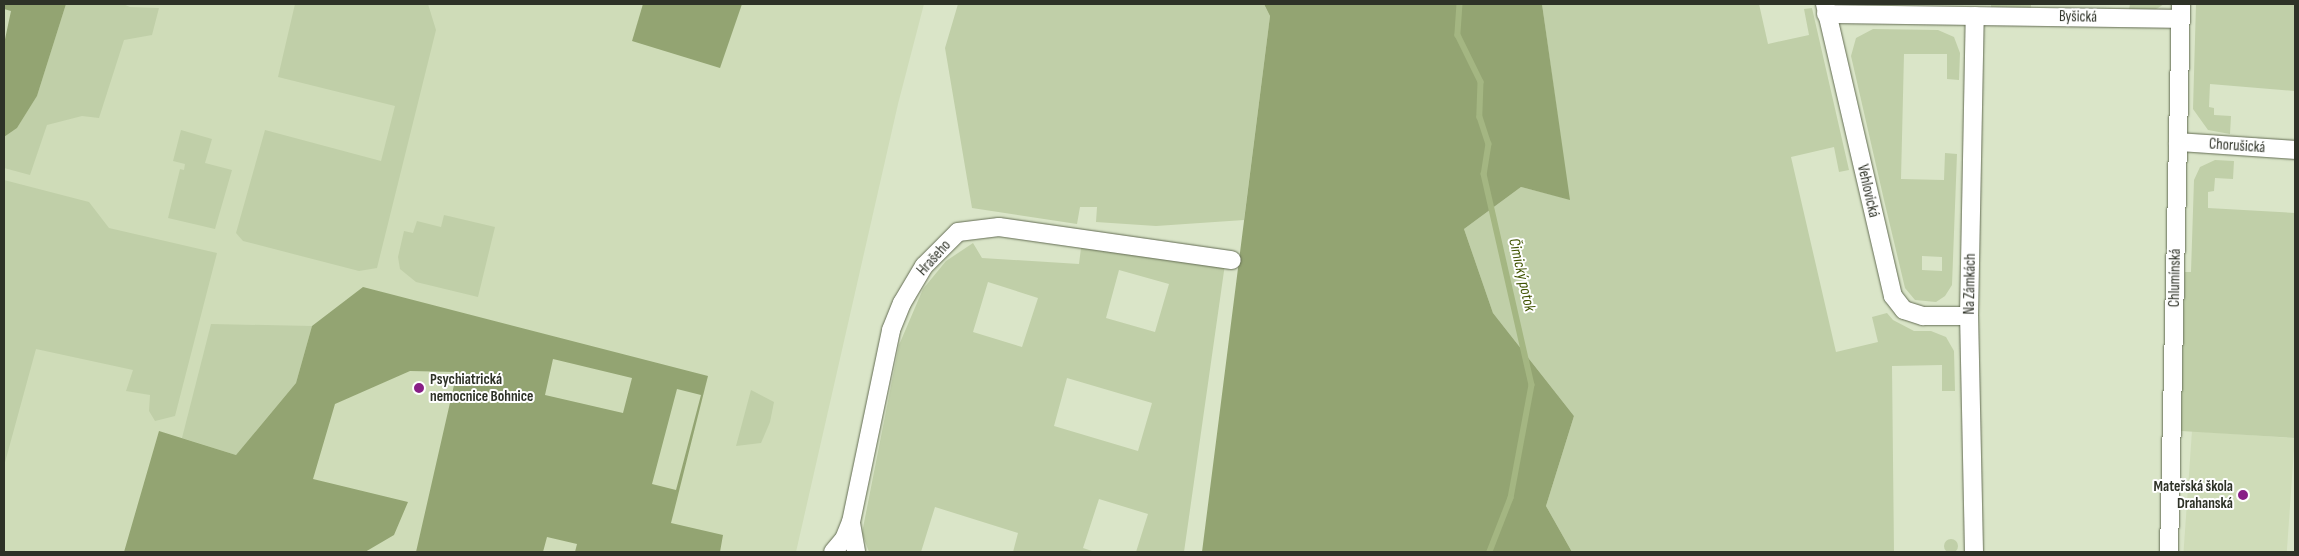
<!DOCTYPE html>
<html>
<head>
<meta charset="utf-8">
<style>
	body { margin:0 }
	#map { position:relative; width:2299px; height:556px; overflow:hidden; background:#dae5c8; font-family:"Sofia Sans Condensed",sans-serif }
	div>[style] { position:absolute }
	.built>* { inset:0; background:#cfdcb8; transform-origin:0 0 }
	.green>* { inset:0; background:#c0cfa8; transform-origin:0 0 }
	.round { border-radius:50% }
	.forest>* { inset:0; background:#93a472 }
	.stream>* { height:5.5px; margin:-2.75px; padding:0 2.75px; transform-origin:2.75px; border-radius:2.75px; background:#a4b682 }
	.roads { filter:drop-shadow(0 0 1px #636c53) drop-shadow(0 0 1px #636c53) }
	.street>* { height:18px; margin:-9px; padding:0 9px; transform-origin:9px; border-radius:9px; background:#fff }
	.dots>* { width:14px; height:14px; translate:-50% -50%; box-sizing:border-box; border:2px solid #fff; border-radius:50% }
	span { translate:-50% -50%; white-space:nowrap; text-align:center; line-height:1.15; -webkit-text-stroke:4px #fff; paint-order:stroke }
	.street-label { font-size:15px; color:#2e3227 }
	.poi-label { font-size:15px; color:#2e3227; font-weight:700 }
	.left { translate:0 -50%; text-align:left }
	.right { translate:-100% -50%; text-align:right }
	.water-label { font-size:16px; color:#3f5300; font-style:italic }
	.frame { position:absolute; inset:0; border:5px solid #2e3227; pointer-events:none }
</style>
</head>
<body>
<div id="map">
	<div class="built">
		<i style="clip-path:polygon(4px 4px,924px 4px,898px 104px,796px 552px,4px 552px)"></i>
		<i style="left:2192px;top:431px;width:103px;height:121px;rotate:4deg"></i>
	</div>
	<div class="green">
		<i style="clip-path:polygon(66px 4px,123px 4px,130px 7px,159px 8px,152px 35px,124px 40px,99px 118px,82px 116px,47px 125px,30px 175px,4px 168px,4px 137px,17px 128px,37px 96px)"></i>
		<i style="clip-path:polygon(295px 4px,428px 4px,436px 30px,377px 268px,359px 271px,243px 241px,236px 233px,265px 130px,381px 161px,395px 106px,278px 77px)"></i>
		<i style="clip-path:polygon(958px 4px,1264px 4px,1270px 16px,1244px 220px,1156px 226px,1096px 222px,1097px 207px,1080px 207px,1077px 224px,972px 208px,945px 48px)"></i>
		<i style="clip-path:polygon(1542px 4px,1759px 4px,1768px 44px,1809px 35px,1804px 9px,1812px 8px,1849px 170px,1839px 172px,1834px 147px,1791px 157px,1836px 352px,1878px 342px,1872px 317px,1887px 313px,1893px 320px,1914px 331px,1931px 331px,1946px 337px,1954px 351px,1955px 391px,1942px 391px,1942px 365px,1892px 366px,1894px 552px,1572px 552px,1546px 506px,1574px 416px,1493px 313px,1464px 229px,1521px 187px,1569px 199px)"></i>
		<i style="left:1991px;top:4px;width:40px;height:4px"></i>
		<i style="clip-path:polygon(2130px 4px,2164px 4px,2155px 10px,2129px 10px)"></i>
		<i style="clip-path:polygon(2196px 4px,2295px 4px,2295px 91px,2210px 84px,2209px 107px,2214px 108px,2214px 115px,2231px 116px,2230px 134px,2208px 130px,2193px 109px)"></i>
		<i style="clip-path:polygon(evenodd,1873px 29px,1938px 30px,1954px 37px,1960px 53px,1959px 80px,1947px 79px,1947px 54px,1904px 54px,1901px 179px,1944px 180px,1945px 153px,1957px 154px,1952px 285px,1945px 296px,1936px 302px,1915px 300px,1905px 288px,1884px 200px,1851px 56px,1856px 38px,1873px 29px,1922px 256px,1942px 257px,1942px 271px,1922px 270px,1922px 256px)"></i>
		<i style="clip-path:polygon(181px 130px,212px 139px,205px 163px,232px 170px,215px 229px,168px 218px,180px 169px,184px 170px,185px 164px,173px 161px)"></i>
		<i style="clip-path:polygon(2215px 160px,2234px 161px,2233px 179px,2215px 178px,2214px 191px,2208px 192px,2208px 208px,2295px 213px,2295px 438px,2181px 431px,2185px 272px,2191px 272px,2194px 180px,2200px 167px)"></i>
		<i style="clip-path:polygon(4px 180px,89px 202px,109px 228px,217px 253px,175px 416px,155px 421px,149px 411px,150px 395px,126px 391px,133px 370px,36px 349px,4px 466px)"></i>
		<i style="clip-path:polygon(444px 215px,495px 227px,478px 297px,416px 282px,400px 269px,398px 257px,404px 231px,413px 233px,417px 221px,441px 227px)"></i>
		<i style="clip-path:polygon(evenodd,1082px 240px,1225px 264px,1184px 552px,1136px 552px,1148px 514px,1099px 499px,1083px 548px,1095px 552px,1013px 552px,1018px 533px,935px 507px,921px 552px,869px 552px,862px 533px,899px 345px,923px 289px,946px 261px,973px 243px,982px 258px,1079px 264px,1082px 240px,1119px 270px,1169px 284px,1155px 332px,1106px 318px,1119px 270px,1082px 240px,988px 282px,1038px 298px,1022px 347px,973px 332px,988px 282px,1082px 240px,1067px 378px,1152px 403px,1138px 451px,1054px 426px,1067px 378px)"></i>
		<i style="clip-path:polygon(211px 324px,312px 326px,296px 383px,236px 455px,182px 438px)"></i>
		<i style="clip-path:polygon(751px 390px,774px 402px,770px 422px,761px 443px,736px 446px)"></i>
		<i class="round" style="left:1944px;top:539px;width:14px;height:14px"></i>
	</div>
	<div class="forest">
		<i style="clip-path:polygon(4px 4px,66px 4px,37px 96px,17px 128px,4px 137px,4px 44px,11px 11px,4px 9px)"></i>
		<i style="clip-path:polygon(643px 4px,742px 4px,720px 68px,632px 41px)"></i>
		<i style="clip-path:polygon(1264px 4px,1542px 4px,1570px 200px,1521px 187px,1464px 229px,1493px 313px,1574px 416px,1546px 506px,1572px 552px,1202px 552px,1270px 16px)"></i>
		<i style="clip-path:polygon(evenodd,363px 287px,708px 376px,671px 523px,723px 535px,720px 552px,575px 552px,577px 544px,547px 537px,543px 552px,416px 552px,457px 372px,410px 371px,335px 404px,313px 479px,408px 502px,394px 535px,365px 552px,124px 552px,159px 431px,236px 455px,296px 383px,312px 326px,363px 287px,553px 359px,632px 378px,623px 413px,545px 395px,553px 359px,363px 287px,677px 389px,701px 395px,676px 490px,652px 484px,677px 389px)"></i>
	</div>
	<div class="stream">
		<i style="left:1460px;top:4px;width:31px;rotate:94deg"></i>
		<i style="left:1458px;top:35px;width:52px;rotate:63.9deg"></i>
		<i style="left:1481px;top:82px;width:35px;rotate:92deg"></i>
		<i style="left:1480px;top:117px;width:28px;rotate:72deg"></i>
		<i style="left:1489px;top:144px;width:30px;rotate:99deg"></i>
		<i style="left:1484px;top:174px;width:216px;rotate:77.2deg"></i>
		<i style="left:1532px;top:385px;width:115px;rotate:100.5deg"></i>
		<i style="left:1511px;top:498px;width:58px;rotate:111.3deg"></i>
	</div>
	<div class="roads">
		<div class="street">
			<i style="left:1825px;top:4px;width:300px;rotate:76.9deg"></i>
			<i style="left:1893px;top:296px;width:18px;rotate:52deg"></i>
			<i style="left:1904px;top:310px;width:20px;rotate:18deg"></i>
			<i style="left:1923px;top:316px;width:46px"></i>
			<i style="left:1826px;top:14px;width:354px;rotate:0.8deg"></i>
			<i style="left:2178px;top:142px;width:117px;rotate:3.9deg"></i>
			<i style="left:851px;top:523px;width:29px;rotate:80deg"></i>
			<i style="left:833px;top:552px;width:17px;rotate:-50deg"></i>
			<i style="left:844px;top:539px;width:18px;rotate:-68deg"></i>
			<i style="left:851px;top:522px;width:196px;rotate:-78.2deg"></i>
			<i style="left:891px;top:330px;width:29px;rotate:-68deg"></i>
			<i style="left:902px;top:303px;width:43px;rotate:-59.3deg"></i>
			<i style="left:924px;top:266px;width:48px;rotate:-45deg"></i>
			<i style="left:958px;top:232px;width:41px;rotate:-7deg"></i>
			<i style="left:999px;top:227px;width:235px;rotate:8.1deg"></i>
			<i style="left:1974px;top:552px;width:236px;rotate:-91.2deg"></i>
			<i style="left:1969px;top:316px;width:300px;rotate:-88.9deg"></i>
			<i style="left:2169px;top:552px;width:548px;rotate:-88.75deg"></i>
		</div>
	</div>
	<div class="dots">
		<i style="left:419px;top:388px;background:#881f86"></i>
		<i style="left:2243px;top:495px;background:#881f86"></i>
	</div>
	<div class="street-label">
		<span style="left:2078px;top:17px;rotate:1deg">Byšická</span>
		<span style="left:2237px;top:146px;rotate:4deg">Chorušická</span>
		<span style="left:1868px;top:191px;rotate:77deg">Vehlovická</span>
		<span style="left:934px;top:258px;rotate:-48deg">Hrašeho</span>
		<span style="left:2175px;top:278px;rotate:-89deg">Chlumínská</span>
		<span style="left:1970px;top:284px;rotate:-89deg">Na Zámkách</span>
	</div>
	<div class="poi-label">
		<span class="left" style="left:430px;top:388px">Psychiatrická<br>nemocnice Bohnice</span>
		<span class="right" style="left:2233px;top:495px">Mateřská škola<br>Drahanská</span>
	</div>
	<div class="water-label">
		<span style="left:1521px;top:275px;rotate:77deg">Čimický potok</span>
	</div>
	<div class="frame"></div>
</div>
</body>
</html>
